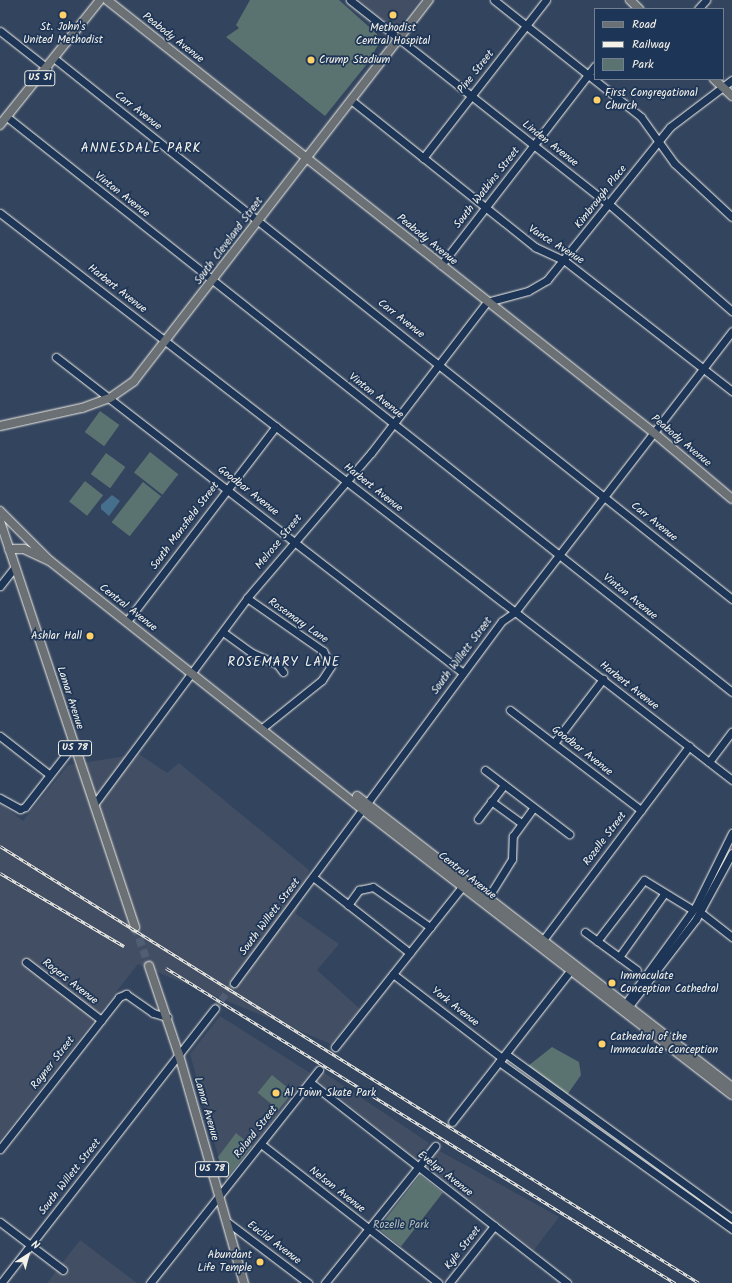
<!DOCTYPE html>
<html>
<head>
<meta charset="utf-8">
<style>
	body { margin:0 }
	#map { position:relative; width:732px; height:1283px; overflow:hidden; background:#33445e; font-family:Kalam,sans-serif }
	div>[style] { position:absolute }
	.built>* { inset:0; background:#424e63 }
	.green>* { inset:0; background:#5b7370; transform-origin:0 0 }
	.water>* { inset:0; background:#466f8e }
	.minor-tunnel>* { height:7px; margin-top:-3.5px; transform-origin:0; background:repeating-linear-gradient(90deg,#505e73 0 7px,transparent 0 10.5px) }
	.major-tunnel>* { height:8px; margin-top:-4px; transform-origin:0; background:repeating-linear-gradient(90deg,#505e73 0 8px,transparent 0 12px) }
	.roads { filter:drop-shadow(0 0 1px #f4f1e8) drop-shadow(0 0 1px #f4f1e8) }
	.minor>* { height:7px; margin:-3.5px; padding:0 3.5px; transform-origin:3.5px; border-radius:3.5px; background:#1d3557 }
	.major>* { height:8px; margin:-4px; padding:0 4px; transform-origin:4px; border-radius:4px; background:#6a7074 }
	.rail>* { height:3px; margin-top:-1.5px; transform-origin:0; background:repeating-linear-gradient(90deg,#1d3557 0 4.5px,#f4f1e8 0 9px); box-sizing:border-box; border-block:1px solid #f4f1e8 }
	.dots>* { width:11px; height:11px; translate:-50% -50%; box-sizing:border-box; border:2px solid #1d3557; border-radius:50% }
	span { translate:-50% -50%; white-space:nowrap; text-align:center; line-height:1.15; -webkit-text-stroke:3.5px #1d3557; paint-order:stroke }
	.shield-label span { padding:1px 3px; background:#1d3557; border:1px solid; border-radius:3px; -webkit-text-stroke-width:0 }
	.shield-label { font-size:10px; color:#f4f1e8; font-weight:700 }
	.poi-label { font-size:11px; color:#f4f1e8 }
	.left { translate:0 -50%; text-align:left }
	.right { translate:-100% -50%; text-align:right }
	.street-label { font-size:11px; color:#f4f1e8 }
	.park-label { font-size:11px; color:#b7bfb8 }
	.quarter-label { font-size:13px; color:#f4f1e8; letter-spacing:1px }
	.legend { position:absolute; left:594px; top:8px; width:130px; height:72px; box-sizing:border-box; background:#1d3557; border:1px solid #738091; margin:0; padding:5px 7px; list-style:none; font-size:12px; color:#f4f1e8 }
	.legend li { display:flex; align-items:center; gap:8px; height:20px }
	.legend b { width:20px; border:1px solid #738091 }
	.north { position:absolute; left:8px; top:1235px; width:40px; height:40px; -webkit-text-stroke:3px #1d3557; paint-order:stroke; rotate:36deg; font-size:11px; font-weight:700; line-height:16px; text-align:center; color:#f4f1e8 }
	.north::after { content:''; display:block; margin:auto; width:14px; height:18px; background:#f4f1e8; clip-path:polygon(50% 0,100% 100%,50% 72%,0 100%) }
</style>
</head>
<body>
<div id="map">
	<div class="built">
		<i style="clip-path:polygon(359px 0,420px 0,396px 30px)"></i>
		<i style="clip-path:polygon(139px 754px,167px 773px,179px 763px,309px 870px,296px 914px,339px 944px,317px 970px,360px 1009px,331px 1044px,138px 964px,0 1140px,0 803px,23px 821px,68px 765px)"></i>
		<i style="clip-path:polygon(220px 1016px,310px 1073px,225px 1181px,190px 1054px)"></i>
		<i style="clip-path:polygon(323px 1072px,429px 1143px,417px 1160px,317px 1080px)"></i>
		<i style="clip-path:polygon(438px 1150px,559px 1217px,534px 1250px,426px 1166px)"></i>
		<i style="clip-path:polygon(80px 1240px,137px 1283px,47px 1283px)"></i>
	</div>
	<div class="green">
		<i style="clip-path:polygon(250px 0,339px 0,377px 34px,378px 45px,367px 64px,325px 116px,226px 37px,239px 28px,236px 25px)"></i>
		<i style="left:100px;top:411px;width:24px;height:26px;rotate:36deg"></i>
		<i style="left:150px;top:452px;width:36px;height:26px;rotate:38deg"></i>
		<i style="left:106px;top:453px;width:24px;height:26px;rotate:36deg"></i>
		<i style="left:85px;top:481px;width:23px;height:26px;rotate:38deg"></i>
		<i style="left:143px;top:482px;width:23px;height:51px;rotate:38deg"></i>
		<i style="clip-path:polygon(552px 1047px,579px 1062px,581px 1075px,567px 1095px,528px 1066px)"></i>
		<i style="left:272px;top:1075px;width:27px;height:23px;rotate:39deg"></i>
		<i style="clip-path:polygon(236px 1133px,252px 1146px,226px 1179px,218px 1157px)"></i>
		<i style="left:420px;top:1175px;width:29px;height:68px;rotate:38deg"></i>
	</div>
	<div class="water">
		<i style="clip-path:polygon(112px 495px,120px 501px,109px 516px,101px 509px,101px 505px)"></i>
	</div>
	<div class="minor-tunnel">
		<i style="left:215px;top:1008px;width:31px;rotate:-53deg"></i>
	</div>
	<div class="major-tunnel">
		<i style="left:135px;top:927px;width:41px;rotate:70.3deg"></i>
	</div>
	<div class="roads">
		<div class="minor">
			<i style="left:350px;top:0;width:331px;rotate:38.3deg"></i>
			<i style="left:610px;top:205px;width:162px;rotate:41deg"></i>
			<i style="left:494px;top:0;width:188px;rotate:38.5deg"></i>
			<i style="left:641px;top:117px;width:57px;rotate:54.3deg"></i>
			<i style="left:674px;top:163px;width:79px;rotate:43deg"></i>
			<i style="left:698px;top:9px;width:12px;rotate:-48deg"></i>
			<i style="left:0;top:31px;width:60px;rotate:38.2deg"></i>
			<i style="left:55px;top:59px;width:866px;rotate:38.58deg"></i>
			<i style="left:351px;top:100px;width:236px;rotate:38.6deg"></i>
			<i style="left:535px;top:247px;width:33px;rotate:25deg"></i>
			<i style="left:565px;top:261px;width:212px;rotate:37.9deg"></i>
			<i style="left:7px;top:117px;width:925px;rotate:38.42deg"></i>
			<i style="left:423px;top:158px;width:200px;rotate:-52.1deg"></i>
			<i style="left:0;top:213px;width:926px;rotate:37.76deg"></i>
			<i style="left:441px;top:265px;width:252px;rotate:-52.3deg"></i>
			<i style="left:56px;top:357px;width:515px;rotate:37.83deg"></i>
			<i style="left:0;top:586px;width:24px;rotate:-52deg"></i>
			<i style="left:247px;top:598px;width:93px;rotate:34.9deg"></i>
			<i style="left:323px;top:651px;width:17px;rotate:62deg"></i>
			<i style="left:331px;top:666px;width:17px;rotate:123deg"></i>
			<i style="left:322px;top:680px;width:77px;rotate:141.3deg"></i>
			<i style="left:127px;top:621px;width:245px;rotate:-52.6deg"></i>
			<i style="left:223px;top:632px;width:36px;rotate:36deg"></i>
			<i style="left:252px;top:653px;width:27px;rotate:24deg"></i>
			<i style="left:277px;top:664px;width:10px;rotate:53deg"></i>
			<i style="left:510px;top:710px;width:165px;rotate:37.4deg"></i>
			<i style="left:0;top:736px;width:63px;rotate:38deg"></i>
			<i style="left:554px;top:743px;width:81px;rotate:-52.6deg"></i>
			<i style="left:709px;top:762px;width:38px;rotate:-53deg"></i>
			<i style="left:485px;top:770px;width:106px;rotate:37.3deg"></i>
			<i style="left:0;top:798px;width:23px;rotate:29deg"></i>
			<i style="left:20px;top:809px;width:5px;rotate:-22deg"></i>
			<i style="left:25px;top:807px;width:80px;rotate:-52.1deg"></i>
			<i style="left:491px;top:801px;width:37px;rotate:36deg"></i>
			<i style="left:95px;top:803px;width:255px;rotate:-53.4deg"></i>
			<i style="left:247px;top:598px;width:191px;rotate:-49.5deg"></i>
			<i style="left:371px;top:453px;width:190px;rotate:-52.5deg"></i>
			<i style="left:487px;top:302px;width:42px;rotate:-15deg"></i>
			<i style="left:528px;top:291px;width:22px;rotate:-30deg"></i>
			<i style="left:547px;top:280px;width:196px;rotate:-51.2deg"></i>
			<i style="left:670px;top:127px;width:78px;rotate:-37.2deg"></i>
			<i style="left:478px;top:819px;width:43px;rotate:-52.6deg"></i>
			<i style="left:732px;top:833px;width:81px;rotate:116.3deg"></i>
			<i style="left:696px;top:906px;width:121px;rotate:125.9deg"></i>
			<i style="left:625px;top:1004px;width:7px;rotate:90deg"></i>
			<i style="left:625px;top:1011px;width:116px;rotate:-52.3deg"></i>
			<i style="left:696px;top:919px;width:75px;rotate:-61.4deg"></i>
			<i style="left:313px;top:877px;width:123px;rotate:38.1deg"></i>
			<i style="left:486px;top:901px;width:49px;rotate:-58.2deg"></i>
			<i style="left:512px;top:859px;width:23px;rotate:-88deg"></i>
			<i style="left:513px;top:836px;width:34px;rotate:-54deg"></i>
			<i style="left:348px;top:905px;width:19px;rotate:-54deg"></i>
			<i style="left:359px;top:890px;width:14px;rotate:-12deg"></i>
			<i style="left:373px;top:887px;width:70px;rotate:35.1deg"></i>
			<i style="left:700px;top:912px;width:41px;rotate:38deg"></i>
			<i style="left:585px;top:932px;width:64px;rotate:36.2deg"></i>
			<i style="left:597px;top:941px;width:77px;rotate:-52.4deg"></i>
			<i style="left:644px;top:880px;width:57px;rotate:31.5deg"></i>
			<i style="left:540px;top:944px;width:248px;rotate:-53deg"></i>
			<i style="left:619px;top:957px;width:77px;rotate:-54.5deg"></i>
			<i style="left:26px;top:962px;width:95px;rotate:37.7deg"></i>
			<i style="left:393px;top:974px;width:138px;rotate:37.6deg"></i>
			<i style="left:234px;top:983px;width:450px;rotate:-53.5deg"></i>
			<i style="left:502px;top:621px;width:16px;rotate:-35deg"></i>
			<i style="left:515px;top:612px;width:355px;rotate:-52.3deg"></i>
			<i style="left:335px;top:1047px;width:209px;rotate:-51.6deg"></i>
			<i style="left:506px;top:1054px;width:279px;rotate:36deg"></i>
			<i style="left:499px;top:1062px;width:287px;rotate:35.6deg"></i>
			<i style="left:310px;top:1082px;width:326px;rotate:38deg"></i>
			<i style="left:452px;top:1122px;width:197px;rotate:-52deg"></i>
			<i style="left:261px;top:1144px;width:225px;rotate:38.1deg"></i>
			<i style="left:0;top:1149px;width:193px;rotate:-51.9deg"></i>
			<i style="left:119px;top:997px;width:8px;rotate:-23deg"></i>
			<i style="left:126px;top:994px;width:33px;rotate:35deg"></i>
			<i style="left:153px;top:1013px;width:15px;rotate:16deg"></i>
			<i style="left:226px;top:1221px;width:103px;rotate:37.1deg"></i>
			<i style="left:0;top:1222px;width:79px;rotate:37.3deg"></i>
			<i style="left:1px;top:1283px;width:348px;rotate:-52.1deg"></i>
			<i style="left:150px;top:1283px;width:272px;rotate:-51.6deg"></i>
			<i style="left:325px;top:1283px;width:176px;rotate:-51.2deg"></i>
			<i style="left:449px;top:1283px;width:73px;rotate:-51.7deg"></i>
		</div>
		<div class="major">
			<i style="left:107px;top:0;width:698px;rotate:38.36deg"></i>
			<i style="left:654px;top:433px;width:102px;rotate:40.2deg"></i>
			<i style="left:630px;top:0;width:13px;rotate:45deg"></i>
			<i style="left:714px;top:79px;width:25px;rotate:43deg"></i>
			<i style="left:0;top:125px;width:160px;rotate:-51.3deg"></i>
			<i style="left:0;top:426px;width:84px;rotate:-12.4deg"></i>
			<i style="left:82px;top:408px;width:30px;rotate:-20deg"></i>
			<i style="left:110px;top:398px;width:29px;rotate:-35deg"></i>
			<i style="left:134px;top:381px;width:482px;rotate:-52.3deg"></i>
			<i style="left:0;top:511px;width:71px;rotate:45deg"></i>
			<i style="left:0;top:521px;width:428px;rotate:71.6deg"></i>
			<i style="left:9px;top:549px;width:15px"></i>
			<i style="left:24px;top:549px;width:29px;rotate:25deg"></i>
			<i style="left:50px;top:561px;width:410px;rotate:38.5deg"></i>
			<i style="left:371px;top:816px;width:456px;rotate:37.7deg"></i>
			<i style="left:357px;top:796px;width:475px;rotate:37.8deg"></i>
			<i style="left:149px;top:966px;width:94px;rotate:71.4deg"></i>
			<i style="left:179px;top:1055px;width:237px;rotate:74.1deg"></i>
		</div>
	</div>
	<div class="rail">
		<i style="left:0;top:846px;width:824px;rotate:32.01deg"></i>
		<i style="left:0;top:873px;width:144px;rotate:30.5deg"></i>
		<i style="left:166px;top:968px;width:599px;rotate:31.75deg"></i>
	</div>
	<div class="dots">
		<i style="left:63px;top:15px;background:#ffd166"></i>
		<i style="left:393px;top:15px;background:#ffd166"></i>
		<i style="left:311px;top:60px;background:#ffd166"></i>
		<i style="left:597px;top:100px;background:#ffd166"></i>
		<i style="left:90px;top:636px;background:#ffd166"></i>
		<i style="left:612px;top:983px;background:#ffd166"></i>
		<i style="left:602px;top:1044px;background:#ffd166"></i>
		<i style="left:276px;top:1093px;background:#ffd166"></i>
		<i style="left:260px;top:1262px;background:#ffd166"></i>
	</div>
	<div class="shield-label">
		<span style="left:40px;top:78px">US 51</span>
		<span style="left:75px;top:748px">US 78</span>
		<span style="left:212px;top:1169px">US 78</span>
	</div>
	<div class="poi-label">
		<span style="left:63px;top:34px">St. John's<br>United Methodist</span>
		<span style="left:393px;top:35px">Methodist<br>Central Hospital</span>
		<span class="left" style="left:319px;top:60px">Crump Stadium</span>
		<span class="left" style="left:605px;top:100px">First Congregational<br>Church</span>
		<span class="right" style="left:82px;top:636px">Ashlar Hall</span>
		<span class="left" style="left:620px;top:983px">Immaculate<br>Conception Cathedral</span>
		<span class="left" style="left:610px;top:1044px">Cathedral of the<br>Immaculate Conception</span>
		<span class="left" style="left:284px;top:1093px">Al Town Skate Park</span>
		<span class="right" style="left:252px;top:1262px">Abundant<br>Life Temple</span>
	</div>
	<div class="street-label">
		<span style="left:173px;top:38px;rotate:38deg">Peabody Avenue</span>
		<span style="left:476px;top:72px;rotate:-52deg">Pine Street</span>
		<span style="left:138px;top:111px;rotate:38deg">Carr Avenue</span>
		<span style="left:550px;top:144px;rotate:38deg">Linden Avenue</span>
		<span style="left:487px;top:188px;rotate:-52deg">South Watkins Street</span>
		<span style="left:122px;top:195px;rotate:38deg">Vinton Avenue</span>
		<span style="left:601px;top:197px;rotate:-52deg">Kimbrough Place</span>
		<span style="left:427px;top:240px;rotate:39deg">Peabody Avenue</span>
		<span style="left:229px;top:241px;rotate:-53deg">South Cleveland Street</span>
		<span style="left:556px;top:245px;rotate:32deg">Vance Avenue</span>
		<span style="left:117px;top:289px;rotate:38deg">Harbert Avenue</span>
		<span style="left:401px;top:319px;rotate:38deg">Carr Avenue</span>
		<span style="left:376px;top:396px;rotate:38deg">Vinton Avenue</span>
		<span style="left:681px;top:441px;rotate:40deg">Peabody Avenue</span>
		<span style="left:373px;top:488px;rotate:38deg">Harbert Avenue</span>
		<span style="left:248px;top:491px;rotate:38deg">Goodbar Avenue</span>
		<span style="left:654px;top:522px;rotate:39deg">Carr Avenue</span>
		<span style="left:185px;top:526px;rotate:-53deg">South Mansfield Street</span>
		<span style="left:279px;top:542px;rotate:-51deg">Melrose Street</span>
		<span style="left:630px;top:597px;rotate:39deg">Vinton Avenue</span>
		<span style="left:128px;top:608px;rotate:38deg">Central Avenue</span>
		<span style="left:298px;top:621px;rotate:35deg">Rosemary Lane</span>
		<span style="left:462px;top:656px;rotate:-53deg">South Willett Street</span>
		<span style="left:629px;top:686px;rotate:38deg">Harbert Avenue</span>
		<span style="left:70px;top:698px;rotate:72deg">Lamar Avenue</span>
		<span style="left:582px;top:751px;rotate:38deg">Goodbar Avenue</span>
		<span style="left:605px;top:839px;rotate:-53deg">Rozelle Street</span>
		<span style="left:467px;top:876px;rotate:38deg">Central Avenue</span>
		<span style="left:270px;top:917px;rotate:-53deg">South Willett Street</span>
		<span style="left:70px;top:982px;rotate:38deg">Rogers Avenue</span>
		<span style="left:455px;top:1007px;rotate:38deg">York Avenue</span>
		<span style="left:53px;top:1063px;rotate:-52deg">Rayner Street</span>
		<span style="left:206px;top:1109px;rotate:74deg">Lamar Avenue</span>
		<span style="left:256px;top:1132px;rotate:-52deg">Roland Street</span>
		<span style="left:445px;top:1174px;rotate:38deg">Evelyn Avenue</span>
		<span style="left:70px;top:1177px;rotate:-52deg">South Willett Street</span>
		<span style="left:337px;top:1190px;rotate:38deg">Nelson Avenue</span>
		<span style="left:274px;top:1243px;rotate:37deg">Euclid Avenue</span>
		<span style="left:463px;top:1248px;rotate:-52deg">Kyle Street</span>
	</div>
	<div class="park-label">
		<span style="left:401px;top:1225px">Rozelle Park</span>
	</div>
	<div class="quarter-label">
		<span style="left:141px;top:149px">ANNESDALE PARK</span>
		<span style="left:284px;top:663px">ROSEMARY LANE</span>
	</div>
	<ul class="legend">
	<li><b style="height:5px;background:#6a7074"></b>Road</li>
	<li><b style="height:5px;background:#f4f1e8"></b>Railway</li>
	<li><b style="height:11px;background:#5b7370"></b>Park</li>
	</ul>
	<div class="north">N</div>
</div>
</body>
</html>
